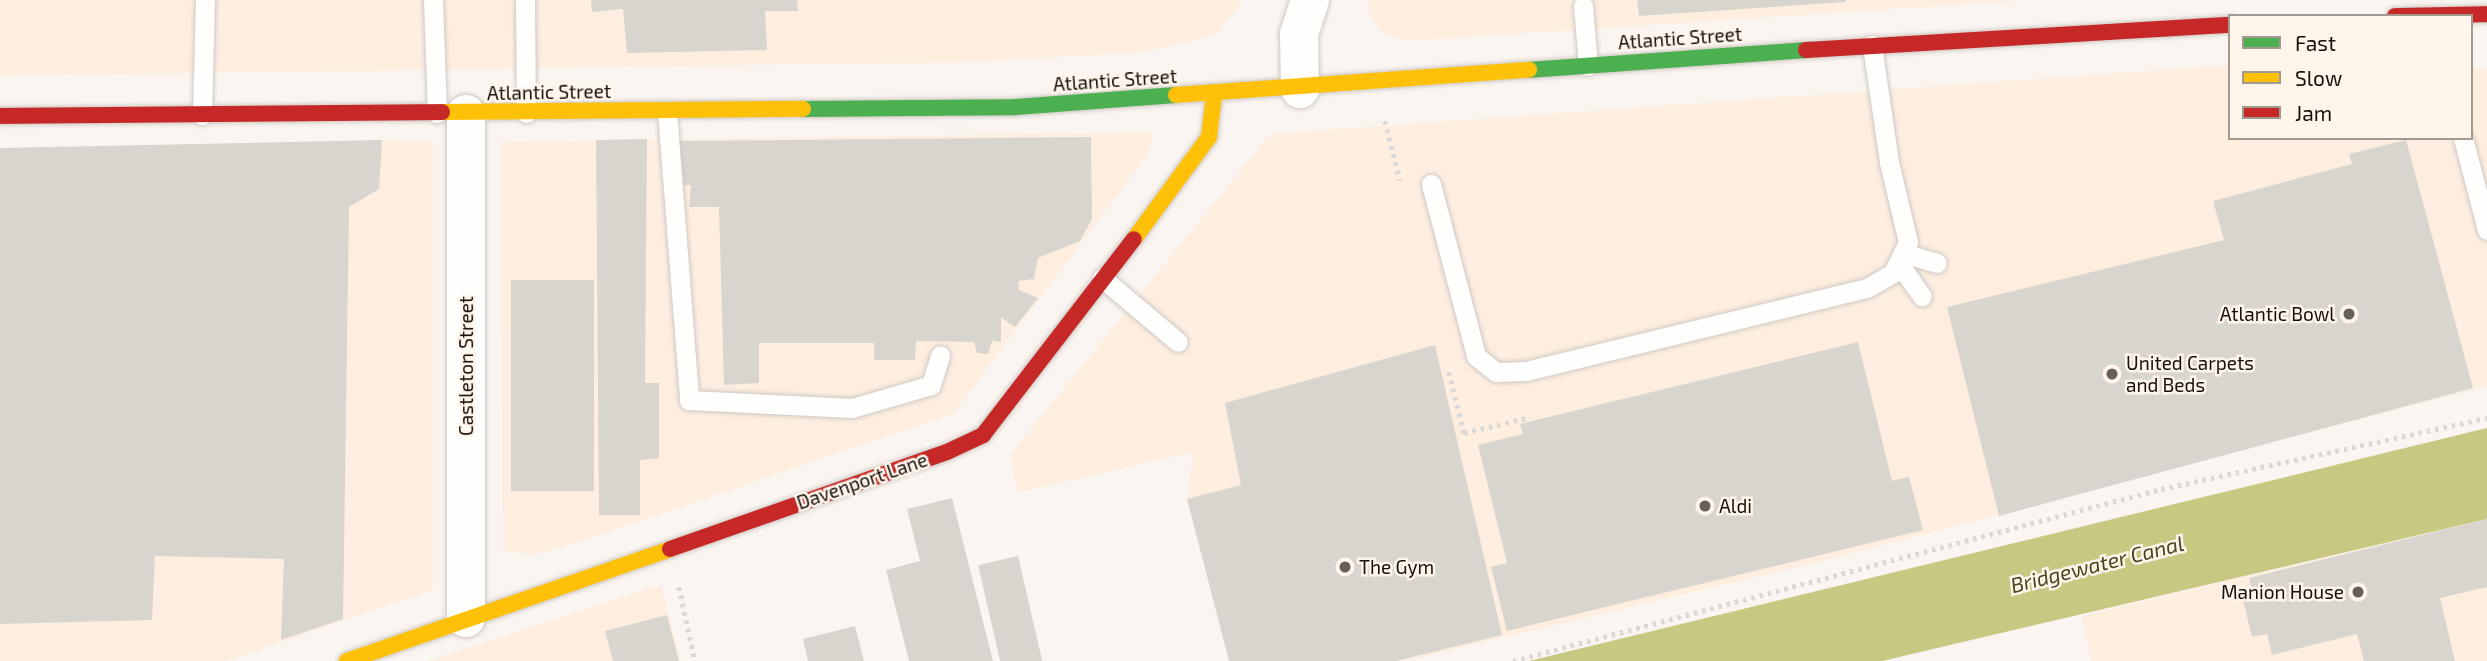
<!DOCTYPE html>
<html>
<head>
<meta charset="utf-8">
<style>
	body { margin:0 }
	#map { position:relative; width:2487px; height:661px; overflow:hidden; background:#faf5f0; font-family:"Exo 2",sans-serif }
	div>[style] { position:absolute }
	.built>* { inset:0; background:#fdeee0 }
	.water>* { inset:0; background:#c8c883 }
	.building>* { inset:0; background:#d8d5cf; transform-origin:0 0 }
	.path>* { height:4.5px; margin-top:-2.25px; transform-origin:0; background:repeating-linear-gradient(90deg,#dad8d6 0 3.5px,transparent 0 8.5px) }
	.roads { filter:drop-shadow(0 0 2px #cfc9c4) drop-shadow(0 0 2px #cfc9c4) }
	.lane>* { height:19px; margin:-9.5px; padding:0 9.5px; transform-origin:9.5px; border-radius:9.5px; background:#fefefd }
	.street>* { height:38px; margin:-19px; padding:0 19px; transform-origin:19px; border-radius:19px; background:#fefefd }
	.fast>* { height:16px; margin:-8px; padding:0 8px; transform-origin:8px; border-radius:8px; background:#4caf50 }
	.slow>* { height:16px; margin:-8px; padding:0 8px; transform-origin:8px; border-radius:8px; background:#ffc107 }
	.jam>* { height:16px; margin:-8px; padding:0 8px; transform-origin:8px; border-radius:8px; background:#c62828 }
	.dots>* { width:19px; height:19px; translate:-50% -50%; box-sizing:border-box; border:4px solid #fff5eb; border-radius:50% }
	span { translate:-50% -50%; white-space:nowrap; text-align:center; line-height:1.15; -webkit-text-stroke:5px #fff5eb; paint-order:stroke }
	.street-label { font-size:19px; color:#16100b }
	.poi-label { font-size:19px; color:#16100b }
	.right { translate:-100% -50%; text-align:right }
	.left { translate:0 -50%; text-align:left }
	.water-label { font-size:21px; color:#44451c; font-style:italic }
	.legend { position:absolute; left:2228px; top:14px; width:245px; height:126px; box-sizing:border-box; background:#fff5eb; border:2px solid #a29991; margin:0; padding:9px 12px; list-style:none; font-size:21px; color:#16100b }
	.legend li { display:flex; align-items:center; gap:14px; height:35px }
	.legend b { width:35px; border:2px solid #a29991 }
</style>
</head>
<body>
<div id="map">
	<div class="built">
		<i style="clip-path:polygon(0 0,1243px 0,1216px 35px,1144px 52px,972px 62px,0 76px)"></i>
		<i style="clip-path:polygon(1367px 0,2030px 0,1407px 41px,1384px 34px,1370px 16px)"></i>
		<i style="clip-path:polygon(2230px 65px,2230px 138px,2471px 138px,2471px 68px,2487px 69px,2487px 386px,1823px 561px,1405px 661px,1238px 661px,1187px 499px,1193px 452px,1017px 493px,1010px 455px,1270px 134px)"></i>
		<i style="clip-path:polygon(1145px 132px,1151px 132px,1152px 143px,1145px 158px,953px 414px,581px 541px,534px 555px,503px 551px,500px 142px)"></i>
		<i style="clip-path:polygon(382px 140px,433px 141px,433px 590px,226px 661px,0 661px,0 151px)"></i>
		<i style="clip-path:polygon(2487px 519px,2487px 661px,2091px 661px,2081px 616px)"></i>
		<i style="clip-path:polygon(661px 585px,681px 661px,426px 661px)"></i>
	</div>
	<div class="water">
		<i style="clip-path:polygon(2487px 428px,2487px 519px,1882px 661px,1529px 661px)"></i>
	</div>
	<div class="building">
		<i style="clip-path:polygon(591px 0,797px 0,798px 11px,765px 11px,767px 50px,627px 53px,623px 9px,592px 12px)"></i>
		<i style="clip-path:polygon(1637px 0,1846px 0,1846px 2px,1639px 16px)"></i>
		<i style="clip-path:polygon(1091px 137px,1092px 219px,1080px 241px,1038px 258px,1034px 279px,1018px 281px,1019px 290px,1038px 298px,1015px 327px,1001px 317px,1001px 342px,992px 341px,988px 354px,977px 353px,974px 342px,916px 341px,915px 360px,874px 360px,874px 343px,759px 343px,759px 383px,724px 385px,719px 207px,689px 207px,691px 185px,681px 185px,679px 141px)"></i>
		<i style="clip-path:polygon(647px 139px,645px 383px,659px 383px,659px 458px,640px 460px,640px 515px,599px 515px,596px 140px)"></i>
		<i style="clip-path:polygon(382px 140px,379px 189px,349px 207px,343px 619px,281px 640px,284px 559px,155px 556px,152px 620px,0 624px,0 148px)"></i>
		<i style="clip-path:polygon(2406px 140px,2473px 388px,1999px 516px,1947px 307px,2224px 240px,2213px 201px,2352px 164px,2349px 154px)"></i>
		<i style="left:594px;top:280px;width:211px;height:83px;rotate:90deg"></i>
		<i style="clip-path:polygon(1858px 342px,1892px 481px,1909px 477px,1923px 530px,1507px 631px,1491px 567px,1507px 563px,1478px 445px,1523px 434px,1520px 424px)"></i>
		<i style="clip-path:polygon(1435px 345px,1502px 635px,1396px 661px,1229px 661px,1187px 499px,1241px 485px,1225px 403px)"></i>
		<i style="clip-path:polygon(952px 498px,993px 661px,909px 661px,886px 570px,920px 561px,907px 509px)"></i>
		<i style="clip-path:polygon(2487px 519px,2487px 587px,2440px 598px,2455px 661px,2364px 661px,2357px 634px,2272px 655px,2267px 634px,2252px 637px,2243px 600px,2254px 598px,2249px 578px)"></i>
		<i style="left:1018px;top:556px;width:108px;height:41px;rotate:77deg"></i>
		<i style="clip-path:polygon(667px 615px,679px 661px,613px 661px,605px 631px)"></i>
		<i style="clip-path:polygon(855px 626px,864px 661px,808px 661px,803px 639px)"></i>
	</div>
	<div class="path">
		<i style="left:1385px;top:121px;width:61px;rotate:75.7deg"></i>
		<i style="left:1449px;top:372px;width:63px;rotate:76.2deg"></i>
		<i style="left:1464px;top:433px;width:68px;rotate:-13.6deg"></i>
		<i style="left:679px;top:587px;width:76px;rotate:77.8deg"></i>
		<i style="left:1513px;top:661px;width:670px;rotate:-14.87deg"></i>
		<i style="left:2161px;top:489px;width:334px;rotate:-12.3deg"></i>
	</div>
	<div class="roads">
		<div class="lane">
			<i style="left:433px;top:0;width:113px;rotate:88deg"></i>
			<i style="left:525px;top:0;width:113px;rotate:89.5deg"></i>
			<i style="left:1583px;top:6px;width:60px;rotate:85.2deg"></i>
			<i style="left:667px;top:111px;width:290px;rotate:85.6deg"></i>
			<i style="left:689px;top:400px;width:163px;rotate:2.8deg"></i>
			<i style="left:852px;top:408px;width:82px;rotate:-16.2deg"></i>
			<i style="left:931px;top:385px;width:31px;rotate:-73deg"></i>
			<i style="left:202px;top:115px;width:115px;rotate:-88.5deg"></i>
			<i style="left:2463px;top:138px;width:95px;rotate:75.4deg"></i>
			<i style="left:1431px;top:184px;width:178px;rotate:75.3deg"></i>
			<i style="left:1476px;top:356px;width:26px;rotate:39deg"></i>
			<i style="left:1496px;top:372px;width:30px;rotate:-2deg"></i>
			<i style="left:1526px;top:371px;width:351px;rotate:-13.7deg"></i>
			<i style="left:1867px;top:288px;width:30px;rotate:-30deg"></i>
			<i style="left:1893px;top:273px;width:34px;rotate:-64deg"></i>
			<i style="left:1908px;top:242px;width:82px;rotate:-103.4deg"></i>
			<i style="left:1889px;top:162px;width:118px;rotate:-98.3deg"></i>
			<i style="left:1906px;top:254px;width:32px;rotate:16deg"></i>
			<i style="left:1900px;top:265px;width:38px;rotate:55deg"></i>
			<i style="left:1102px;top:278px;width:99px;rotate:40.1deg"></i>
		</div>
		<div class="street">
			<i style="left:1300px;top:89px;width:55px;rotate:-91deg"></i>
			<i style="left:1299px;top:34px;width:36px;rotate:-72deg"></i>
			<i style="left:466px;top:618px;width:504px;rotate:-90deg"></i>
		</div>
		<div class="fast">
			<i style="left:1529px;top:70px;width:278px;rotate:-4.1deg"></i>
			<i style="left:803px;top:109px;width:213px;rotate:-0.5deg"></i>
			<i style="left:1016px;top:107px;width:160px;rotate:-4.3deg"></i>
		</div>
		<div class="slow">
			<i style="left:1176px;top:95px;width:354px;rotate:-4.1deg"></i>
			<i style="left:442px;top:112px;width:361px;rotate:-0.5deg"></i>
			<i style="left:1134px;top:239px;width:127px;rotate:-53.7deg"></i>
			<i style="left:1209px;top:137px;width:42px;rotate:-83.2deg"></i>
			<i style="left:347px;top:661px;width:342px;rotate:-19.1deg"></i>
		</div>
		<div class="jam">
			<i style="left:2395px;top:16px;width:92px;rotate:-1.2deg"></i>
			<i style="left:1806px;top:50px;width:425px;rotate:-3.4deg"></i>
			<i style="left:0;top:116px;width:442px;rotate:-0.5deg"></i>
			<i style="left:670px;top:549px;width:293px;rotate:-19.3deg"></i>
			<i style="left:947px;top:452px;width:40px;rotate:-25deg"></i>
			<i style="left:983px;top:435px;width:247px;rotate:-52.4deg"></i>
		</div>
	</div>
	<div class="dots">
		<i style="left:2349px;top:314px;background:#66605b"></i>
		<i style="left:2112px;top:374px;background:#66605b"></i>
		<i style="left:1705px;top:506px;background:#66605b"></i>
		<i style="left:1345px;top:567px;background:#66605b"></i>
		<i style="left:2358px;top:592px;background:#66605b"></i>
	</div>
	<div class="street-label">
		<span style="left:1680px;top:38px;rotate:-4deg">Atlantic Street</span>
		<span style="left:1115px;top:80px;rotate:-4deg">Atlantic Street</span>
		<span style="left:549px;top:92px;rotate:-1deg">Atlantic Street</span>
		<span style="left:466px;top:366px;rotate:-90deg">Castleton Street</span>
		<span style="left:862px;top:481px;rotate:-19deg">Davenport Lane</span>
	</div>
	<div class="poi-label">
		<span class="right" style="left:2335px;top:314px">Atlantic Bowl</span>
		<span class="left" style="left:2126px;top:374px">United Carpets<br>and Beds</span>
		<span class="left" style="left:1719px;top:506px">Aldi</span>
		<span class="left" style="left:1359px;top:567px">The Gym</span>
		<span class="right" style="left:2344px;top:592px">Manion House</span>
	</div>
	<div class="water-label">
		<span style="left:2097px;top:564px;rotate:-14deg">Bridgewater Canal</span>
	</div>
	<ul class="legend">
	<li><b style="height:9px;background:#4caf50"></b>Fast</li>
	<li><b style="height:9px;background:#ffc107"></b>Slow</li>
	<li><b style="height:9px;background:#c62828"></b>Jam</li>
	</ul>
</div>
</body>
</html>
